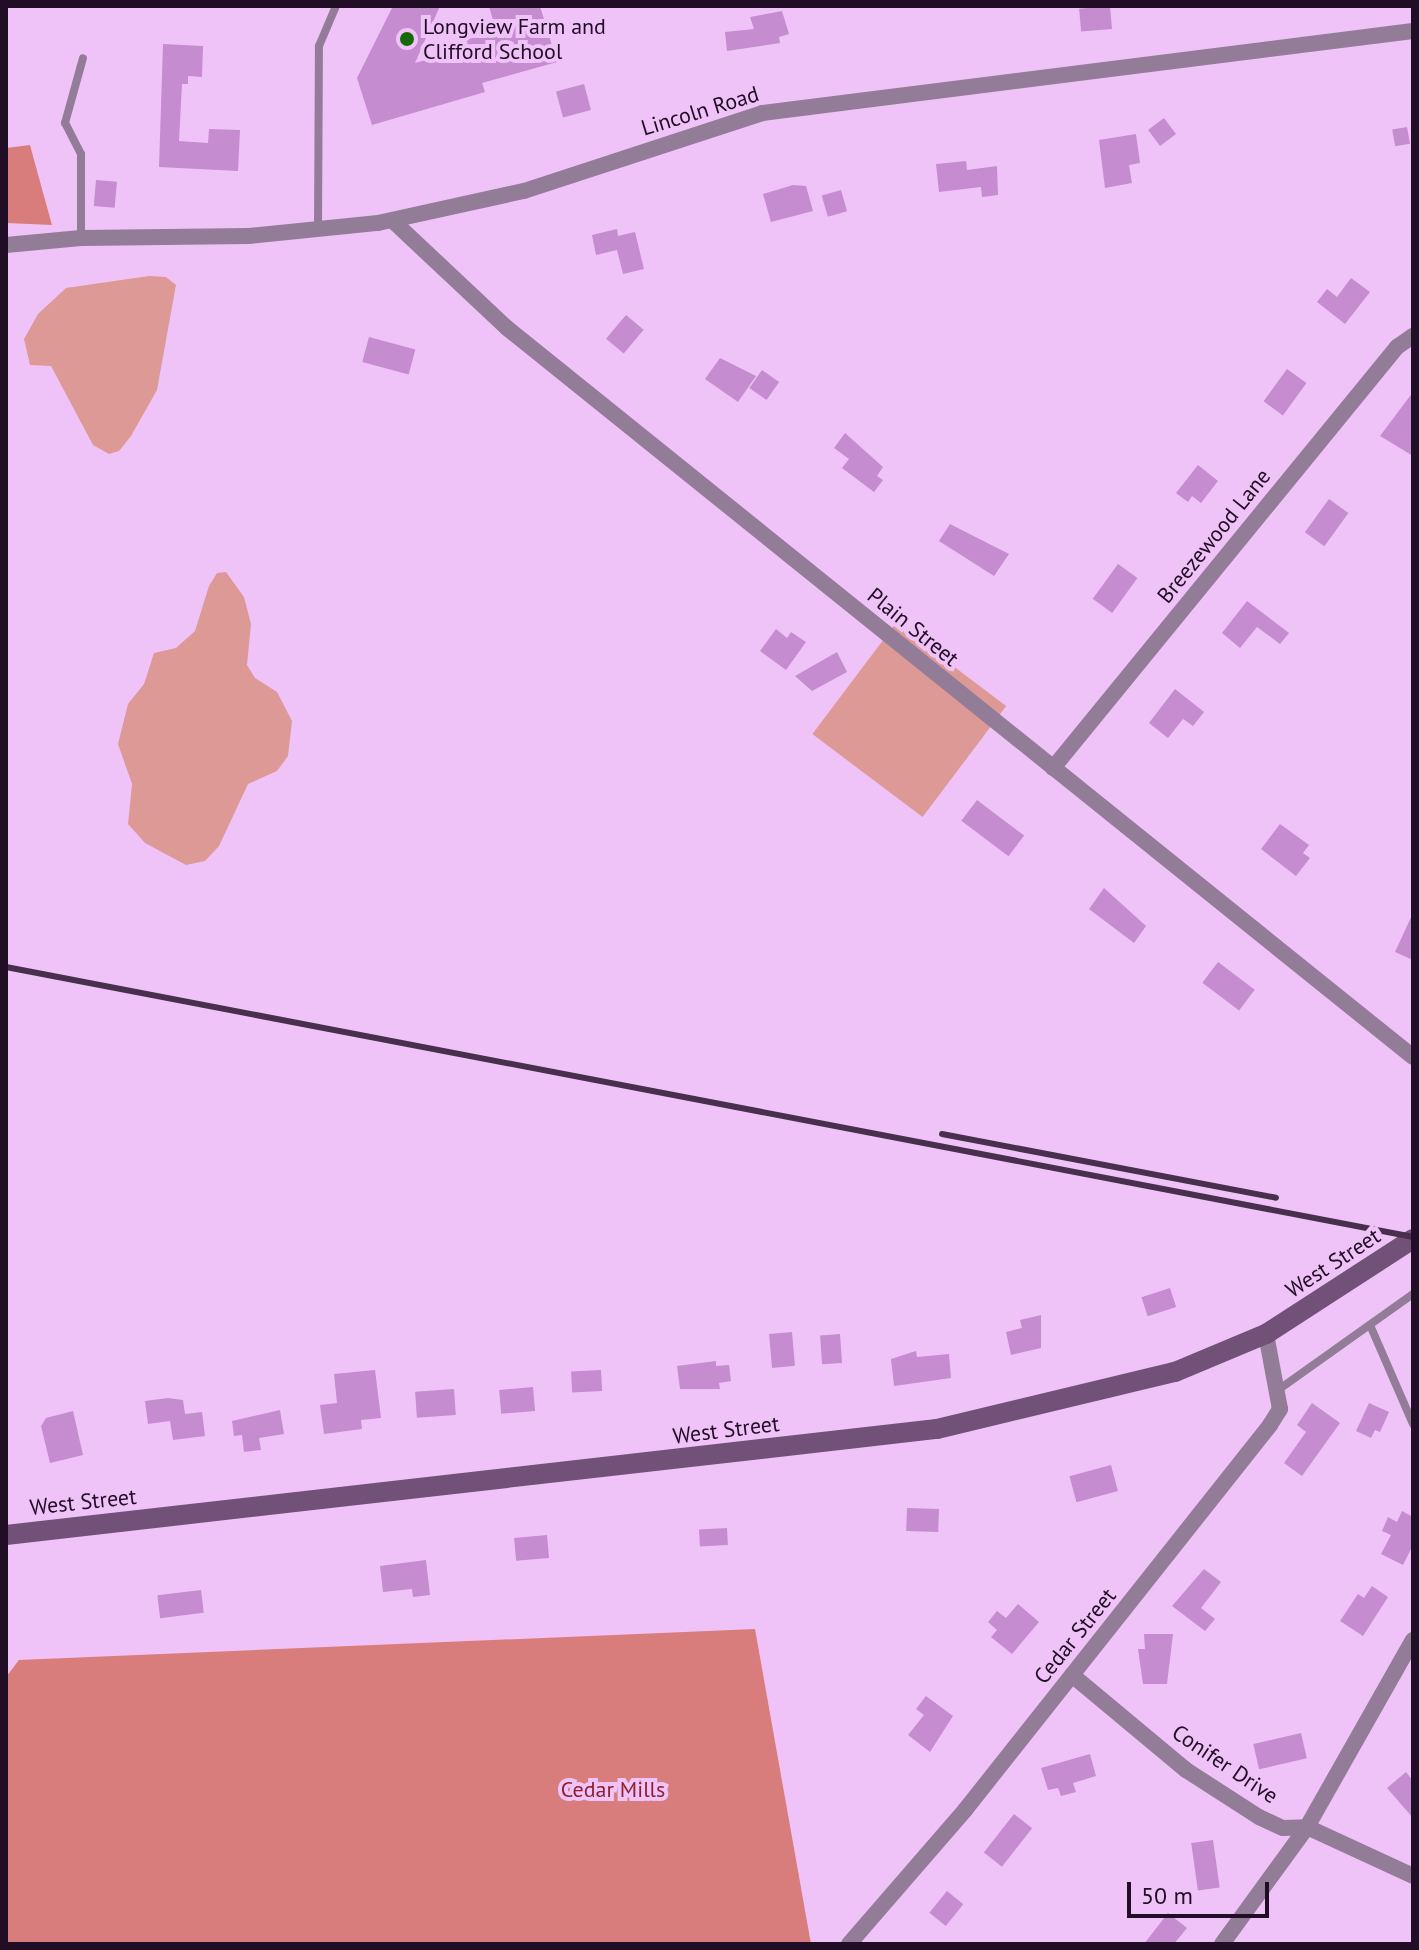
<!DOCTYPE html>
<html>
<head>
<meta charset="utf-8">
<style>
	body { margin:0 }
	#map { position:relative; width:1419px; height:1950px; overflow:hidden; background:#f0c3f8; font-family:"PT Sans",sans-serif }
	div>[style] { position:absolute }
	.green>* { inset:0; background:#dc9996; transform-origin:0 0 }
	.forest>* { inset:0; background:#d87d7c }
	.building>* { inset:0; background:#c58ccf; transform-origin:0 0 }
	.lane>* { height:8px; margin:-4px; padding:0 4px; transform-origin:4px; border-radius:4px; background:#937c97 }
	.street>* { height:16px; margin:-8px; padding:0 8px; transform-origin:8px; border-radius:8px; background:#937c97 }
	.secondary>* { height:20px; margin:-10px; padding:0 10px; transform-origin:10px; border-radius:10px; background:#725178 }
	.rail>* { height:6px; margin:-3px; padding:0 3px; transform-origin:3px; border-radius:3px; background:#482f4d }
	.dots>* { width:22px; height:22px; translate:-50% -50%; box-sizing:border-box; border:4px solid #f0c3f8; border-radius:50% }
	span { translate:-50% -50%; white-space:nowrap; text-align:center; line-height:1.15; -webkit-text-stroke:8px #f0c3f8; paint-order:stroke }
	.poi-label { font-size:22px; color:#210d25 }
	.left { translate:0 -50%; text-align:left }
	.street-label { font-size:22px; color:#210d25 }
	.park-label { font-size:22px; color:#8d202a }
	.frame { position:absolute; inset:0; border:8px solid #210d25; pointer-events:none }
	.scale { position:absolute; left:1127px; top:1882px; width:142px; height:36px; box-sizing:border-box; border:4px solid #210d25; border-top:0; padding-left:10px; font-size:24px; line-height:28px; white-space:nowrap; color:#210d25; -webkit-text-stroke:6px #f0c3f8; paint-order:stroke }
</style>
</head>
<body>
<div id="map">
	<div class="green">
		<i style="clip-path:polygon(149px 276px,166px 277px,176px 285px,157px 390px,131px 436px,119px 451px,109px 454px,93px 445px,51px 366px,30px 365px,24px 339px,38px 314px,66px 288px)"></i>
		<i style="clip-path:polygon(226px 572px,244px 597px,251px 624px,247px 665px,255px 678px,277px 692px,292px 721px,288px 756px,277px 771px,248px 784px,219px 846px,205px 861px,186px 865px,145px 843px,128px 824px,132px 784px,118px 744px,128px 704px,144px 684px,154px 653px,176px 648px,195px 631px,209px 586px,217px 573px)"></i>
		<i style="left:896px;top:623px;width:138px;height:139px;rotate:37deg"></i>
	</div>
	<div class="forest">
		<i style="clip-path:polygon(30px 145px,42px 189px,52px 225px,6px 223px,6px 148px)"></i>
		<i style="clip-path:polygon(755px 1629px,811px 1944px,6px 1944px,6px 1677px,19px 1660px)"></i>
	</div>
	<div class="building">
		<i style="clip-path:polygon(393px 6px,440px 6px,415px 63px,461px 50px,459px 42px,496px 31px,489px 6px,540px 6px,557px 62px,482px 83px,485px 92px,372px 125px,357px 78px)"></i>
		<i style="left:1110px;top:6px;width:23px;height:31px;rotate:85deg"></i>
		<i style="clip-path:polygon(782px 11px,789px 34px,779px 37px,780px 43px,727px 51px,725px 32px,754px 29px,750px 17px)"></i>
		<i style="clip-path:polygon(163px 44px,203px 46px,202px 77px,188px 76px,188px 84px,182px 84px,179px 141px,208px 143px,209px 129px,240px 130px,238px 171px,159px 167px)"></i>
		<i style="left:584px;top:84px;width:27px;height:29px;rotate:75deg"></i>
		<i style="left:1164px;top:118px;width:20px;height:20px;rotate:53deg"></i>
		<i style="left:1407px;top:127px;width:17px;height:15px;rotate:80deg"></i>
		<i style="clip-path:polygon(1136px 134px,1140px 163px,1129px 165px,1132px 183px,1105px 188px,1099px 140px)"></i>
		<i style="clip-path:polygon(966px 161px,967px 170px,997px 166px,998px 195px,982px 197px,981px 187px,939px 192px,936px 164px)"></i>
		<i style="left:96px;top:180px;width:21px;height:26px;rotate:5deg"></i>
		<i style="clip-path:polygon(793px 185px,806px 186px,813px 211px,771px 222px,763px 194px)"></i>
		<i style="left:841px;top:190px;width:22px;height:20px;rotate:74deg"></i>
		<i style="clip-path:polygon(617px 229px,618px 236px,635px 232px,644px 269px,623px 274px,617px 250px,596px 255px,592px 235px)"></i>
		<i style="clip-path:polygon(1351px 278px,1370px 292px,1345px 324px,1317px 302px,1327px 289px,1337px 297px)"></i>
		<i style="left:626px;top:315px;width:23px;height:31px;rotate:40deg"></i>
		<i style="left:369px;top:337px;width:48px;height:26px;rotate:15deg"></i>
		<i style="clip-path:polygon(720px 358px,756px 376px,738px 402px,705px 379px)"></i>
		<i style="left:1287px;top:369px;width:24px;height:40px;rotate:36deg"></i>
		<i style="left:762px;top:370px;width:21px;height:22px;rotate:35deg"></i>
		<i style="clip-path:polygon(1413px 392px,1413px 456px,1380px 436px)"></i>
		<i style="clip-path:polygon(845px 433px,883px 467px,877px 476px,883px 480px,874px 492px,842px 468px,849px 459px,834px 448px)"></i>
		<i style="clip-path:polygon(1198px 465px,1218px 481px,1201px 503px,1192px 496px,1188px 502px,1176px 493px)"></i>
		<i style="left:1329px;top:499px;width:24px;height:41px;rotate:36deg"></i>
		<i style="clip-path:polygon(950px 524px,1009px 554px,994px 576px,939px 541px)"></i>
		<i style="left:1118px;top:564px;width:24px;height:43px;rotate:36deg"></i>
		<i style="clip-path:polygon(1247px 601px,1289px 633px,1280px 644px,1257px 627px,1240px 648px,1222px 633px)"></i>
		<i style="clip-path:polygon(776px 629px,787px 638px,791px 632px,806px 642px,786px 670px,760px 651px)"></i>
		<i style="clip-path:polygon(837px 652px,847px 672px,812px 691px,795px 676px)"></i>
		<i style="clip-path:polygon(1175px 689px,1204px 712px,1193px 726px,1183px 719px,1168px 738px,1149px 723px)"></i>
		<i style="left:977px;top:800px;width:59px;height:26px;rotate:37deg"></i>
		<i style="clip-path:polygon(1280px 824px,1309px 845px,1303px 853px,1310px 858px,1296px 876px,1261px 849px)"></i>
		<i style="clip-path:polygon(1104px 888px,1146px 926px,1134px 943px,1089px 909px)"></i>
		<i style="clip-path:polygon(1413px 913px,1413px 960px,1395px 952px)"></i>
		<i style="left:1218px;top:962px;width:46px;height:26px;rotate:37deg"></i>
		<i style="left:1170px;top:1288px;width:20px;height:30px;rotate:72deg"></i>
		<i style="clip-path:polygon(1041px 1315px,1041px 1348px,1011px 1355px,1006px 1332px,1022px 1328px,1020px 1320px)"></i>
		<i style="left:792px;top:1332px;width:34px;height:23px;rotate:85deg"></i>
		<i style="left:840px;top:1334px;width:29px;height:20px;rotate:86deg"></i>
		<i style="clip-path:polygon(916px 1351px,917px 1357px,949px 1354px,951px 1378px,894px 1386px,891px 1359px)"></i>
		<i style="clip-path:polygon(716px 1361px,716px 1366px,729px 1365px,731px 1381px,719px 1383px,720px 1389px,680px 1389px,677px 1366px)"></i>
		<i style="clip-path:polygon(375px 1370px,381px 1418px,361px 1420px,362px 1429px,324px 1434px,320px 1405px,337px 1403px,334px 1374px)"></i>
		<i style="left:601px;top:1370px;width:21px;height:30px;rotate:87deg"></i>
		<i style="left:533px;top:1387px;width:24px;height:34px;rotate:85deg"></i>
		<i style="left:454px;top:1389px;width:26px;height:39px;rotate:86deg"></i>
		<i style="clip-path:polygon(168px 1398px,183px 1400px,185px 1414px,202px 1412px,205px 1436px,173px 1440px,170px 1421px,148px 1424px,145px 1401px)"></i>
		<i style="clip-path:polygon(1312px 1403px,1340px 1423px,1302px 1476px,1284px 1463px,1306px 1432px,1297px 1425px)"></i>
		<i style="clip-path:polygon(1369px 1403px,1389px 1412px,1380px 1432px,1375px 1430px,1371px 1438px,1356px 1431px)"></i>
		<i style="clip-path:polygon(280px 1410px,284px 1434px,259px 1438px,261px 1450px,244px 1452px,242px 1435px,234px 1436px,232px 1421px)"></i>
		<i style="clip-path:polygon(73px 1411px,83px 1455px,50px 1463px,41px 1426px,46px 1418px)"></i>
		<i style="left:1111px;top:1465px;width:27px;height:43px;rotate:75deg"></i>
		<i style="left:907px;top:1508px;width:32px;height:23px;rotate:2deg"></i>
		<i style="clip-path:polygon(1402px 1511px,1413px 1517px,1413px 1545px,1403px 1565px,1381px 1554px,1391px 1535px,1382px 1531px,1388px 1517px,1397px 1522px)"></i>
		<i style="left:727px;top:1528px;width:17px;height:28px;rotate:87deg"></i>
		<i style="left:547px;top:1535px;width:23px;height:33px;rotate:85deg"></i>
		<i style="clip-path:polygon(426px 1560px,430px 1595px,413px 1597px,412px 1589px,383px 1592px,380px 1566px)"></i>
		<i style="clip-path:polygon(1204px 1569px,1221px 1582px,1201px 1608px,1215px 1619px,1205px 1631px,1172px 1606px)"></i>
		<i style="clip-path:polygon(1372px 1586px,1388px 1597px,1363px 1636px,1340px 1621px,1358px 1594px,1364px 1598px)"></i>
		<i style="left:201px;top:1590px;width:23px;height:44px;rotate:83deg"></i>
		<i style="clip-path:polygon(1018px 1604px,1039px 1622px,1012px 1654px,991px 1637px,997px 1630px,988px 1622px,997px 1611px,1006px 1618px)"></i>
		<i style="clip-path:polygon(1144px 1634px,1173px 1634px,1167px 1684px,1143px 1684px,1138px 1649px,1145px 1649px)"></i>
		<i style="clip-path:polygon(926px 1696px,953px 1716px,930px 1752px,908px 1735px,924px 1715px,916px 1709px)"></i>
		<i style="left:1301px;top:1733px;width:26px;height:49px;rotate:77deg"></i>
		<i style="clip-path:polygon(1090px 1754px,1096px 1776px,1073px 1783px,1076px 1792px,1061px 1796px,1058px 1788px,1048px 1790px,1041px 1768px)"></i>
		<i style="clip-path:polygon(1406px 1772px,1413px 1781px,1413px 1818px,1387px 1788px)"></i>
		<i style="left:1014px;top:1814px;width:23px;height:49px;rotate:38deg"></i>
		<i style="left:1213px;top:1840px;width:48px;height:22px;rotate:82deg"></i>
		<i style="left:947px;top:1891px;width:21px;height:28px;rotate:39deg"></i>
		<i style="clip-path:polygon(1168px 1913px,1187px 1928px,1174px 1944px,1144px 1944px)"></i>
	</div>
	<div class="lane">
		<i style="left:318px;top:229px;width:183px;rotate:-89.7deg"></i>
		<i style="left:319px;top:46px;width:43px;rotate:-67deg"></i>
		<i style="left:81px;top:238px;width:84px;rotate:-90deg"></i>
		<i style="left:81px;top:154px;width:35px;rotate:-117deg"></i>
		<i style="left:65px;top:123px;width:67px;rotate:-74.5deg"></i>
		<i style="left:1370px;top:1325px;width:108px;rotate:66.5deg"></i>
		<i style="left:1278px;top:1390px;width:166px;rotate:-35.4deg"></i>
	</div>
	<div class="street">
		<i style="left:393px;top:221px;width:156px;rotate:43.2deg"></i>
		<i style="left:507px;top:328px;width:1163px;rotate:38.82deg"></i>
		<i style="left:6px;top:245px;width:75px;rotate:-5.3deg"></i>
		<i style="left:81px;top:238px;width:168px;rotate:-0.7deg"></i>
		<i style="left:249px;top:236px;width:130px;rotate:-5.8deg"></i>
		<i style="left:378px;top:223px;width:149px;rotate:-12.4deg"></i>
		<i style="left:524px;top:191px;width:250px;rotate:-18.1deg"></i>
		<i style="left:762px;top:113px;width:656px;rotate:-7.18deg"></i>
		<i style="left:1053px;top:768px;width:544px;rotate:-50.75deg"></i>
		<i style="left:1397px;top:347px;width:19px;rotate:-35deg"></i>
		<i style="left:1072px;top:1675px;width:148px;rotate:39.8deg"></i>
		<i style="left:1186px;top:1770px;width:87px;rotate:32.8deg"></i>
		<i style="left:1259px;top:1817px;width:26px;rotate:25deg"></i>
		<i style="left:1283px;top:1828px;width:24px;rotate:-2deg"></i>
		<i style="left:1307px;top:1827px;width:117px;rotate:24.8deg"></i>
		<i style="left:849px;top:1944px;width:177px;rotate:-49.1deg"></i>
		<i style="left:965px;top:1810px;width:491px;rotate:-51.6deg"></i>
		<i style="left:1270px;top:1425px;width:19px;rotate:-58deg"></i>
		<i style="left:1280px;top:1409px;width:76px;rotate:-100.6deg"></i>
		<i style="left:1222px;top:1944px;width:145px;rotate:-54deg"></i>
		<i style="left:1307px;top:1827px;width:215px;rotate:-60.5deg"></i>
	</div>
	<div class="secondary">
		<i style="left:6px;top:1535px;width:937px;rotate:-6.5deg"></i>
		<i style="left:937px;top:1429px;width:245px;rotate:-13.5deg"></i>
		<i style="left:1175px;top:1372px;width:99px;rotate:-22.7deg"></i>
		<i style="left:1266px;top:1334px;width:175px;rotate:-32.9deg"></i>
	</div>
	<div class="rail">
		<i style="left:6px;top:967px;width:1433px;rotate:10.86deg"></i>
		<i style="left:942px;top:1134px;width:340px;rotate:10.8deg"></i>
	</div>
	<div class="dots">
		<i style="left:407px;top:39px;background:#186809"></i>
	</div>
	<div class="poi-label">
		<span class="left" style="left:423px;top:39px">Longview Farm and<br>Clifford School</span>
	</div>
	<div class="street-label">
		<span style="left:700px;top:111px;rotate:-17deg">Lincoln Road</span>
		<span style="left:1214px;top:536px;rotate:-51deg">Breezewood Lane</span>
		<span style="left:913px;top:627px;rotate:39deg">Plain Street</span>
		<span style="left:1333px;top:1263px;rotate:-33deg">West Street</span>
		<span style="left:726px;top:1430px;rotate:-7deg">West Street</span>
		<span style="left:83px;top:1502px;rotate:-6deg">West Street</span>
		<span style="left:1075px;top:1636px;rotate:-51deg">Cedar Street</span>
		<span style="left:1225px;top:1764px;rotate:34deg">Conifer Drive</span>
	</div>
	<div class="park-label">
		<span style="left:613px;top:1790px">Cedar Mills</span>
	</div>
	<div class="frame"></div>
	<div class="scale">50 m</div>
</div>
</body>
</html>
